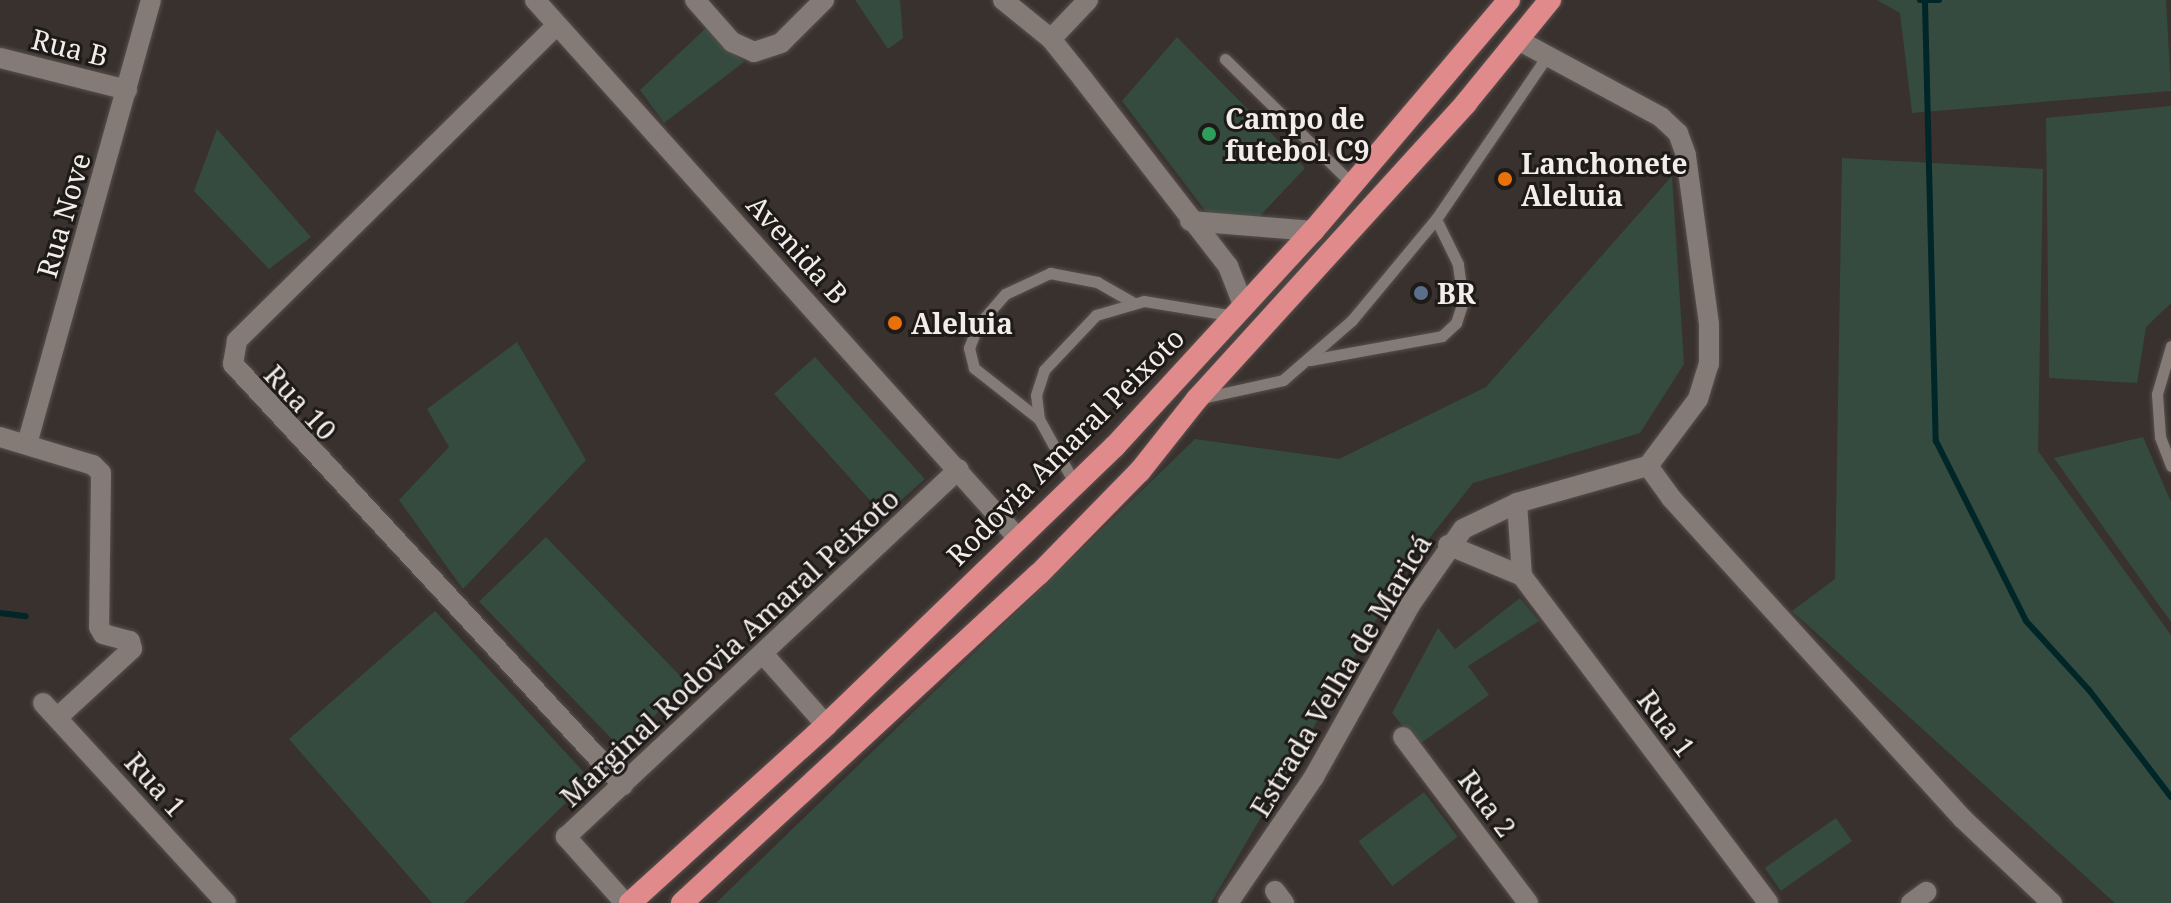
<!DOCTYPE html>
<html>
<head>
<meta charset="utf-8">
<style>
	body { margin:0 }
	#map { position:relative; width:2171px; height:903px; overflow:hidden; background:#39312d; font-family:"Noto Serif",serif }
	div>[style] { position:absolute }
	.green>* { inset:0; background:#354b3f; transform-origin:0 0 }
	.stream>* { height:6px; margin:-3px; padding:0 3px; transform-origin:3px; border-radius:3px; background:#002628 }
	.roads { filter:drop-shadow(0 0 2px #57504d) drop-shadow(0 0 2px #57504d) }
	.service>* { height:11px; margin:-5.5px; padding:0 5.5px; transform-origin:5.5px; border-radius:5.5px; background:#847b77 }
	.minor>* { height:20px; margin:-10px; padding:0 10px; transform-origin:10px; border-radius:10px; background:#847b77 }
	.tertiary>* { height:20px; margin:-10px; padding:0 10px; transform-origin:10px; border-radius:10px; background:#847b77 }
	.trunk>* { height:22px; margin:-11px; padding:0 11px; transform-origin:11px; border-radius:11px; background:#e08a8b }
	.dots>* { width:22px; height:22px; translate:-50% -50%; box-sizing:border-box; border:4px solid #1d1a18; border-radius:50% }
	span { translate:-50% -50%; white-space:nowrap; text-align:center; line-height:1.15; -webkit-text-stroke:6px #1d1a18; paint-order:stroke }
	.street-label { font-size:28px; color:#f2edea }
	.poi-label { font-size:28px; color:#f2edea; font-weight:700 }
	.left { translate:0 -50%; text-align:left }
</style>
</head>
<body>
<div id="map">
	<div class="green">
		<i style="clip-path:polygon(855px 0,900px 0,903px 38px,888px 49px)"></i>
		<i style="clip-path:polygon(1877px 0,2166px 0,2171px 91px,1912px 113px,1900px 13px)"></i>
		<i style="clip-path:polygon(706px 28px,744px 62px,664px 123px,640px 90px)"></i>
		<i style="clip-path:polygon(1177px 37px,1305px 168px,1258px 218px,1207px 213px,1122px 101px)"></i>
		<i style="clip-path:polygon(2171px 106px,2171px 303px,2146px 327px,2137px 383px,2049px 378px,2046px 118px)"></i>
		<i style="clip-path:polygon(217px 129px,311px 237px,269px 269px,194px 191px)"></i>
		<i style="clip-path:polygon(1842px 158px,2043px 169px,2038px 451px,2171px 635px,2171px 903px,2115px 903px,1792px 611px,1835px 579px)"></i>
		<i style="clip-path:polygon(1672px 176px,1684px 364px,1640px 433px,1473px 483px,1408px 565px,1211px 903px,716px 903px,1195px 439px,1339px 459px,1486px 387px)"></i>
		<i style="clip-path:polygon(517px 342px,586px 460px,463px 589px,399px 500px,449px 447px,427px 409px)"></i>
		<i style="left:815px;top:357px;width:164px;height:55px;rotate:48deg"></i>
		<i style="clip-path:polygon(2143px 437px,2171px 502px,2171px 622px,2054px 458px)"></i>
		<i style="left:546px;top:537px;width:204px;height:93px;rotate:46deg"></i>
		<i style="clip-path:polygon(1520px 598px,1539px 621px,1468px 666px,1489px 695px,1418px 745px,1392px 713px,1438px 628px,1455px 649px)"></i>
		<i style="clip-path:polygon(435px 611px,590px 779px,464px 903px,432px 903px,289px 739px)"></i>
		<i style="left:1424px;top:792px;width:56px;height:82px;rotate:53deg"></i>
		<i style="left:1836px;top:818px;width:28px;height:87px;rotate:55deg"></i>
	</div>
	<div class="stream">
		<i style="left:1920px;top:0;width:19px"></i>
		<i style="left:1925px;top:3px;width:438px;rotate:88.6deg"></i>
		<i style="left:1936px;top:441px;width:201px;rotate:63.4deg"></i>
		<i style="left:2026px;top:621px;width:93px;rotate:47.6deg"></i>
		<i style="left:2089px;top:690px;width:135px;rotate:52.5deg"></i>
		<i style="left:0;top:613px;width:26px;rotate:7deg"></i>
	</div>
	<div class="roads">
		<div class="service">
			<i style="left:1225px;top:59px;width:180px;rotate:44.5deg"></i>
			<i style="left:2171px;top:346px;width:50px;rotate:106.3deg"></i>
			<i style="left:2157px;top:394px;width:43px;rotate:86deg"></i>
			<i style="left:2160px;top:437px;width:31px;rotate:69deg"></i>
			<i style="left:1310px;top:360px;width:134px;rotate:-10.3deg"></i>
			<i style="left:1442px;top:336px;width:19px;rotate:-43deg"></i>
			<i style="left:1456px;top:323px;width:23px;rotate:-72deg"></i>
			<i style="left:1463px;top:301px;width:37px;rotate:-98deg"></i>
			<i style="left:1458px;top:264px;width:50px;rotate:-116.1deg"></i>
			<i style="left:1202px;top:398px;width:83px;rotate:-12.5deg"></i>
			<i style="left:1283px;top:380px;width:91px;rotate:-41deg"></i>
			<i style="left:1352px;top:320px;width:131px;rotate:-50.3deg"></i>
			<i style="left:1436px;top:219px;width:197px;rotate:-55.7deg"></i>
			<i style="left:1039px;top:419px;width:83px;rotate:-141.9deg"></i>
			<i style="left:974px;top:368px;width:21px;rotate:-104deg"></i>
			<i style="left:969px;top:348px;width:25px;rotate:-69deg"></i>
			<i style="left:978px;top:325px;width:41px;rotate:-48.9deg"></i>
			<i style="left:1005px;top:294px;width:50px;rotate:-25deg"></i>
			<i style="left:1050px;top:273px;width:48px;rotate:10.8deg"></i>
			<i style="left:1097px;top:282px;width:40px;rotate:29.7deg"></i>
			<i style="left:1076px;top:486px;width:77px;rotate:-118.9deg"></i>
			<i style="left:1039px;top:419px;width:24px;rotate:-97deg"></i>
			<i style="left:1036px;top:395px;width:26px;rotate:-72deg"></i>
			<i style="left:1044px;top:370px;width:76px;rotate:-46.6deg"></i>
			<i style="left:1096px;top:315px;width:50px;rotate:-16.3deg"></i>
			<i style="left:1144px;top:301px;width:92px;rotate:9.4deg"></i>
		</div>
		<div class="minor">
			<i style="left:535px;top:0;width:722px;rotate:48.09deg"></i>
			<i style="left:695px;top:0;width:56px;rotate:48.6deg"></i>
			<i style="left:732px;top:42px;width:24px;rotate:24deg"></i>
			<i style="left:754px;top:52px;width:28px;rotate:-18deg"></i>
			<i style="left:781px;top:43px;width:61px;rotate:-45deg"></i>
			<i style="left:1003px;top:0;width:62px;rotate:39.1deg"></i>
			<i style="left:1051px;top:39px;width:51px;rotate:51.3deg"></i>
			<i style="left:1083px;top:79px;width:237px;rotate:52.2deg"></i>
			<i style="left:1228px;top:266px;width:44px;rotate:68.7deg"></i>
			<i style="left:557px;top:25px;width:450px;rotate:135.4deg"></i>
			<i style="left:237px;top:341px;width:23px;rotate:100deg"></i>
			<i style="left:233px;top:364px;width:574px;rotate:47.19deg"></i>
			<i style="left:1051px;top:39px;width:54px;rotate:-46.5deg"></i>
			<i style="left:0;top:58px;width:131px;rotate:14.1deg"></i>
			<i style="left:1190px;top:221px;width:123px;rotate:4.6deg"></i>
			<i style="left:0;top:437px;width:97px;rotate:16.8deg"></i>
			<i style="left:93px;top:465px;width:11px;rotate:45deg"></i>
			<i style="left:101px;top:473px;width:154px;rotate:90.7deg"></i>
			<i style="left:99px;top:627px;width:8px;rotate:60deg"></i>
			<i style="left:103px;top:634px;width:28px;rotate:15deg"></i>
			<i style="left:130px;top:641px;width:8px;rotate:76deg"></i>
			<i style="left:132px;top:649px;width:100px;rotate:137.4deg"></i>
			<i style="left:27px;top:444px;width:461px;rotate:-74.4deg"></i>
			<i style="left:1648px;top:466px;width:39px;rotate:54deg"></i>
			<i style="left:1671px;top:498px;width:433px;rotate:47.7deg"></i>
			<i style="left:1962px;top:818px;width:124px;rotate:43.4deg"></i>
			<i style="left:1448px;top:545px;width:80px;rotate:22.7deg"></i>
			<i style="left:1522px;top:576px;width:73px;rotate:-93.9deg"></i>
			<i style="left:1522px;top:576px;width:409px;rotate:53deg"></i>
			<i style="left:765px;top:656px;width:92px;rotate:48.5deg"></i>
			<i style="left:43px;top:703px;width:271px;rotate:47.5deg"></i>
			<i style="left:1403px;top:737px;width:208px;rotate:53deg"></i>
			<i style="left:1275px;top:891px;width:15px;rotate:53deg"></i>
			<i style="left:625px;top:903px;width:89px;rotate:-131.8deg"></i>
			<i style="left:566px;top:837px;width:538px;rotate:-43.12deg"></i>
			<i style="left:1911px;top:903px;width:19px;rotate:-36deg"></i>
		</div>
		<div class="tertiary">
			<i style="left:1228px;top:903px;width:153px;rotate:-55.7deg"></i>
			<i style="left:1314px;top:777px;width:197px;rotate:-60.8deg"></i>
			<i style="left:1410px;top:605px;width:93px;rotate:-55.1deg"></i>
			<i style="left:1463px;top:529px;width:60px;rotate:-25.7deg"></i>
			<i style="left:1517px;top:503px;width:136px;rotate:-15.8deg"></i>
			<i style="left:1648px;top:466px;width:84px;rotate:-53.3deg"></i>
			<i style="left:1698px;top:399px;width:37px;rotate:-73deg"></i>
			<i style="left:1709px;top:364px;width:40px;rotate:-90deg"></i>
			<i style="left:1709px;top:324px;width:171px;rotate:-97.8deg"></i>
			<i style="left:1686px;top:155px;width:23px;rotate:-110deg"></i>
			<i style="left:1678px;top:133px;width:23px;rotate:-137deg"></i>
			<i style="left:1661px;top:117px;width:162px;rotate:-151.7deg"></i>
		</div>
		<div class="trunk">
			<i style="left:630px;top:903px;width:265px;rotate:-42.2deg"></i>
			<i style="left:826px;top:725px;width:402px;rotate:-44deg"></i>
			<i style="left:1115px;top:446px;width:292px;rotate:-47.4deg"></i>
			<i style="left:1313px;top:231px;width:303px;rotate:-49.7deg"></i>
			<i style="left:682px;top:903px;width:485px;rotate:-42.7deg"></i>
			<i style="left:1039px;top:574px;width:144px;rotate:-45.6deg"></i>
			<i style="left:1140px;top:471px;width:92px;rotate:-51.6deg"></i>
			<i style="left:1197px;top:399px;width:400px;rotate:-47.7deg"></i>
			<i style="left:1466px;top:103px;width:133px;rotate:-50.8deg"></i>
		</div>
	</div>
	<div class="dots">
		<i style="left:1209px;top:134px;background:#2e9e5b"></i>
		<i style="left:1505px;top:179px;background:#e8710a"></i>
		<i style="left:1421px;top:293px;background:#5c6f8a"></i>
		<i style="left:895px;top:323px;background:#e8710a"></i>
	</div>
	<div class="street-label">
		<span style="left:70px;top:47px;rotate:14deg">Rua B</span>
		<span style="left:63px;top:215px;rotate:-74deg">Rua Nove</span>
		<span style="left:798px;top:249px;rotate:48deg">Avenida B</span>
		<span style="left:301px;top:402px;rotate:47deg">Rua 10</span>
		<span style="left:1065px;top:446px;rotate:-45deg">Rodovia Amaral Peixoto</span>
		<span style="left:729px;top:647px;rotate:-43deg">Marginal Rodovia Amaral Peixoto</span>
		<span style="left:1340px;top:675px;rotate:-59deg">Estrada Velha de Maricá</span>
		<span style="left:1667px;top:723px;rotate:53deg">Rua 1</span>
		<span style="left:156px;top:784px;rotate:48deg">Rua 1</span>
		<span style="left:1488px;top:803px;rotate:53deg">Rua 2</span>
	</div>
	<div class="poi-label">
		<span class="left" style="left:1225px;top:134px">Campo de<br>futebol C9</span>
		<span class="left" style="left:1521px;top:179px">Lanchonete<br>Aleluia</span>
		<span class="left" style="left:1437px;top:293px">BR</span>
		<span class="left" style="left:911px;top:323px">Aleluia</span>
	</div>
</div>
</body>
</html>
